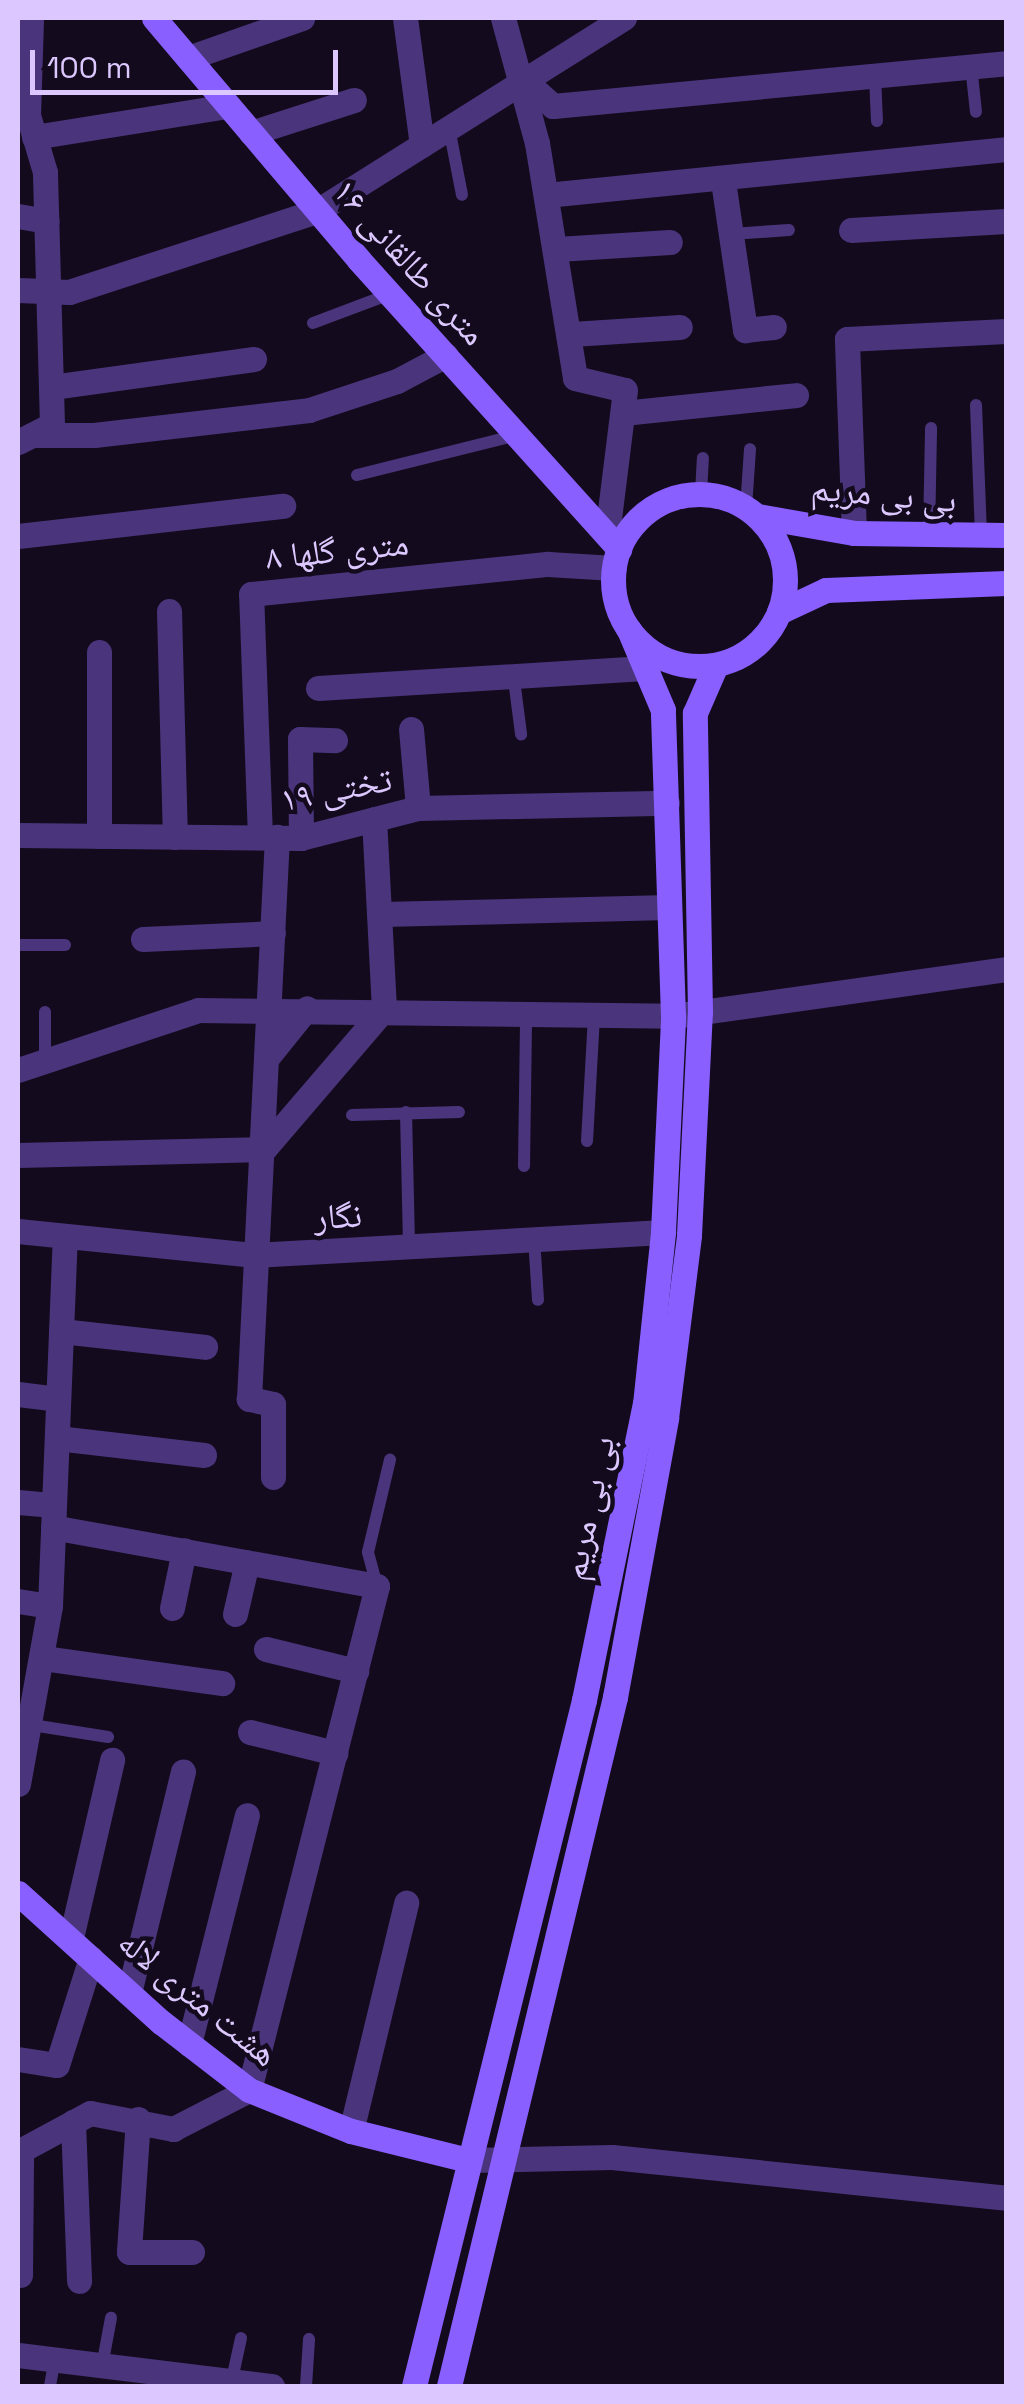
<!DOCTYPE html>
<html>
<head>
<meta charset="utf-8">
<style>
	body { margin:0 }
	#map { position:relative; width:1024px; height:2404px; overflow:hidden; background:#130b1d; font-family:"Space Grotesk","Noto Naskh Arabic",sans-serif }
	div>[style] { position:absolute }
	.lane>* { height:12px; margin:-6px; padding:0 6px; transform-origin:6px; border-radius:6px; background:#4a357d }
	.street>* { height:25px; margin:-12.5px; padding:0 12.5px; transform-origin:12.5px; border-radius:12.5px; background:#4a357d }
	.secondary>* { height:25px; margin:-12.5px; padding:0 12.5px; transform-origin:12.5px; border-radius:12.5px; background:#8a5fff }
	.secondary>.ring { margin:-12.5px; padding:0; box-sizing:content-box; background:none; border:25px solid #8a5fff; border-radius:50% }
	span { translate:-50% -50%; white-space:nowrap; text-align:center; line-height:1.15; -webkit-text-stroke:9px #130b1d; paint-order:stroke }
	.street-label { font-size:35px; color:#dcc8ff }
	.frame { position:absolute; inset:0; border:20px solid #dcc8ff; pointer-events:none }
	.scale { position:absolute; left:30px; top:50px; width:308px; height:45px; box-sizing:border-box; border:5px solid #dcc8ff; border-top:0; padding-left:12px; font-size:30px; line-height:35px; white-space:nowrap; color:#dcc8ff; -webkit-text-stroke:8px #130b1d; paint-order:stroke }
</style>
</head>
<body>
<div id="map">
	<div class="lane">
		<i style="left:971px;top:66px;width:46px;rotate:83.8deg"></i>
		<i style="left:875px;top:76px;width:45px;rotate:87.5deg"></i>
		<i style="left:449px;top:128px;width:68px;rotate:79deg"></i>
		<i style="left:731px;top:234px;width:58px;rotate:-3.9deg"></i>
		<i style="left:313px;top:323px;width:82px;rotate:-20.6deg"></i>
		<i style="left:976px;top:405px;width:131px;rotate:87.8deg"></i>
		<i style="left:357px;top:475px;width:166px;rotate:-14deg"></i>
		<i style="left:701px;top:494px;width:36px;rotate:-87deg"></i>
		<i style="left:746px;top:508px;width:59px;rotate:-86.1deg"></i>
		<i style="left:929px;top:535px;width:107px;rotate:-88.9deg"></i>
		<i style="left:513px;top:672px;width:63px;rotate:82.6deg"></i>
		<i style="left:18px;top:945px;width:47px"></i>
		<i style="left:45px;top:1012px;width:49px;rotate:90deg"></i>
		<i style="left:406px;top:1112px;width:135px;rotate:88.7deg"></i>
		<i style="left:352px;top:1115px;width:107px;rotate:-1.6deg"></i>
		<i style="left:587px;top:1141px;width:125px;rotate:-86.8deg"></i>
		<i style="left:524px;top:1166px;width:148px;rotate:-89.2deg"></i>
		<i style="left:534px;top:1238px;width:62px;rotate:86.3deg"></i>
		<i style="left:377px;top:1586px;width:35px;rotate:-105deg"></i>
		<i style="left:368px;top:1552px;width:95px;rotate:-76.6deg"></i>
		<i style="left:32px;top:1725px;width:77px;rotate:9deg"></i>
		<i style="left:103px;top:2361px;width:44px;rotate:-79.5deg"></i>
		<i style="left:231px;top:2384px;width:47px;rotate:-77.7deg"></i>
		<i style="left:50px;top:2386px;width:28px;rotate:-80deg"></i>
		<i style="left:306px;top:2386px;width:47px;rotate:-86.3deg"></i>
	</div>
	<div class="street">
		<i style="left:405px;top:18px;width:128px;rotate:82.4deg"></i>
		<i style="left:503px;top:18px;width:130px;rotate:74.8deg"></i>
		<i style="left:537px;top:143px;width:238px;rotate:80.8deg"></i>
		<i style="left:575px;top:378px;width:51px;rotate:13.5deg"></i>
		<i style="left:625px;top:390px;width:146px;rotate:97.1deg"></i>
		<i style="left:188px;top:58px;width:121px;rotate:-19.3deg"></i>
		<i style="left:524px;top:80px;width:39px;rotate:42deg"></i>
		<i style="left:553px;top:106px;width:455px;rotate:-5.4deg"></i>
		<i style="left:251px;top:133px;width:108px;rotate:-17.8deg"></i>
		<i style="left:34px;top:137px;width:196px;rotate:-9.1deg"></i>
		<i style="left:723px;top:181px;width:151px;rotate:81.6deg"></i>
		<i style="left:745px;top:330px;width:29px;rotate:-6deg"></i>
		<i style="left:546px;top:195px;width:462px;rotate:-5.7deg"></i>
		<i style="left:18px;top:216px;width:29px;rotate:10deg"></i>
		<i style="left:851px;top:230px;width:155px;rotate:-3.3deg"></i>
		<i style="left:557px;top:249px;width:113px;rotate:-3.5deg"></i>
		<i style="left:18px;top:290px;width:51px;rotate:2.2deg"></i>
		<i style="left:69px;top:292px;width:261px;rotate:-18.1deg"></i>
		<i style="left:317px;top:211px;width:363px;rotate:-32.2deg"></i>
		<i style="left:572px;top:334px;width:108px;rotate:-3.7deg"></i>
		<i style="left:52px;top:387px;width:204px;rotate:-7.9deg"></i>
		<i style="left:623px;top:413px;width:174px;rotate:-5.9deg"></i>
		<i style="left:32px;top:435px;width:62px"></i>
		<i style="left:94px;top:435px;width:216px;rotate:-6.6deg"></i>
		<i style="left:309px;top:410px;width:93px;rotate:-18.2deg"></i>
		<i style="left:397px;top:381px;width:55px;rotate:-28deg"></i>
		<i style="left:18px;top:442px;width:38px;rotate:-27deg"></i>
		<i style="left:52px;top:425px;width:253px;rotate:-91.6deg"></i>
		<i style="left:45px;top:172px;width:59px;rotate:-106.6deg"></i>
		<i style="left:28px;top:115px;width:97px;rotate:-88.2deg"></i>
		<i style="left:854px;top:533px;width:194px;rotate:-92.1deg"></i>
		<i style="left:847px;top:339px;width:159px;rotate:-2.9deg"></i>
		<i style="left:18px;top:536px;width:267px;rotate:-6.5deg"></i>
		<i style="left:169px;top:611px;width:226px;rotate:88.5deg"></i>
		<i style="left:99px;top:652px;width:184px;rotate:90deg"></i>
		<i style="left:318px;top:688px;width:331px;rotate:-3.5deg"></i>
		<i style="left:411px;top:729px;width:79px;rotate:84.9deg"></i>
		<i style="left:18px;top:835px;width:283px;rotate:0.6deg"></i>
		<i style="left:301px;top:838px;width:121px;rotate:-14.4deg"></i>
		<i style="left:418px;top:808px;width:249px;rotate:-1.2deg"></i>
		<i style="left:260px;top:837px;width:243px;rotate:-92.1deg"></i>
		<i style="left:251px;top:594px;width:299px;rotate:-5.8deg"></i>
		<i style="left:548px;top:564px;width:66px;rotate:3.5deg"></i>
		<i style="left:301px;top:838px;width:99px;rotate:-90.6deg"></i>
		<i style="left:300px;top:739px;width:35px;rotate:2deg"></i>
		<i style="left:382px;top:914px;width:286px;rotate:-1.4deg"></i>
		<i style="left:143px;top:939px;width:130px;rotate:-2.6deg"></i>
		<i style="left:266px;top:1059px;width:65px;rotate:-51.2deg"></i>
		<i style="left:18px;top:1070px;width:190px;rotate:-18.4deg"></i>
		<i style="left:198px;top:1010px;width:475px;rotate:0.7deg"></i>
		<i style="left:673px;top:1016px;width:336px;rotate:-8deg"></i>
		<i style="left:18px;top:1155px;width:246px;rotate:-1.4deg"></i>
		<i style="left:264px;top:1149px;width:184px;rotate:-49.4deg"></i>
		<i style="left:384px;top:1009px;width:190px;rotate:-93deg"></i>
		<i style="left:18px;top:1231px;width:236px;rotate:5.8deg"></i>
		<i style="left:253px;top:1255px;width:411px;rotate:-3.2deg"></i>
		<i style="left:61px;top:1331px;width:145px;rotate:6.3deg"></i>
		<i style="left:18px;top:1394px;width:40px;rotate:7.1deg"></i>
		<i style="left:57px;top:1438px;width:148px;rotate:6.6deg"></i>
		<i style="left:273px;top:1477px;width:73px;rotate:-90deg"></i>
		<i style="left:273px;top:1404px;width:25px;rotate:-168deg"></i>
		<i style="left:249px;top:1399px;width:563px;rotate:-87.15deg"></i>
		<i style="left:18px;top:1502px;width:36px;rotate:5deg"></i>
		<i style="left:18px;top:1601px;width:32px;rotate:9deg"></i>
		<i style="left:172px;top:1608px;width:59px;rotate:-78.3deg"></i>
		<i style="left:235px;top:1614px;width:53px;rotate:-77deg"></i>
		<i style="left:266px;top:1649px;width:93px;rotate:13.7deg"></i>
		<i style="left:43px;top:1658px;width:181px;rotate:8deg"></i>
		<i style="left:250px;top:1732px;width:88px;rotate:13.9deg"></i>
		<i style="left:18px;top:1784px;width:181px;rotate:-79.8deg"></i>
		<i style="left:50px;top:1606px;width:368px;rotate:-87.7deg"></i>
		<i style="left:71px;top:1938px;width:183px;rotate:-77deg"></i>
		<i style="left:129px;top:1993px;width:228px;rotate:-76.3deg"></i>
		<i style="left:189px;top:2044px;width:236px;rotate:-75.8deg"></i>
		<i style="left:18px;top:2059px;width:39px;rotate:9deg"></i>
		<i style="left:57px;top:2065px;width:112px;rotate:-72.4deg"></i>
		<i style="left:138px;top:2119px;width:133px;rotate:93.9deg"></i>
		<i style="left:129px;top:2252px;width:63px"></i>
		<i style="left:73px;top:2122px;width:159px;rotate:87.8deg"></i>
		<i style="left:351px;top:2131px;width:235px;rotate:-76.4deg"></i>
		<i style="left:18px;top:2152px;width:82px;rotate:-28.4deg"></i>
		<i style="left:90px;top:2113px;width:85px;rotate:10.9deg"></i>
		<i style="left:173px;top:2129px;width:85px;rotate:-27.2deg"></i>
		<i style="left:249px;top:2090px;width:520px;rotate:-75.75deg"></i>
		<i style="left:377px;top:1586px;width:329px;rotate:-169.7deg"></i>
		<i style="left:468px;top:2160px;width:144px;rotate:-1.2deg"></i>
		<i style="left:612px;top:2157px;width:396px;rotate:5.9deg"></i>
		<i style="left:20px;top:2275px;width:125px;rotate:-89.5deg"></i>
		<i style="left:18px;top:2355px;width:256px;rotate:7deg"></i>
	</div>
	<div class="secondary">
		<i style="left:154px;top:18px;width:317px;rotate:49.7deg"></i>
		<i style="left:359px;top:260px;width:389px;rotate:48deg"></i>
		<i class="ring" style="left:613px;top:494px;width:147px;height:147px"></i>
		<i style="left:757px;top:516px;width:98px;rotate:9.9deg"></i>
		<i style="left:854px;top:533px;width:152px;rotate:0.8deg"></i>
		<i style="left:779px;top:612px;width:52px;rotate:-25.1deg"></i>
		<i style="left:826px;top:590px;width:180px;rotate:-2.2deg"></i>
		<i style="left:18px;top:1893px;width:193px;rotate:42.1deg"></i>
		<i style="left:161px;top:2022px;width:111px;rotate:37.7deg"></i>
		<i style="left:249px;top:2090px;width:110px;rotate:21.9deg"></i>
		<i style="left:351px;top:2131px;width:121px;rotate:13.9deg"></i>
		<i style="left:414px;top:2386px;width:707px;rotate:-76.08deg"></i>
		<i style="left:584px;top:1700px;width:302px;rotate:-78.4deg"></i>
		<i style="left:645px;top:1404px;width:173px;rotate:-84deg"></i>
		<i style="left:663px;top:1232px;width:216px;rotate:-87.3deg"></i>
		<i style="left:673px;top:1016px;width:306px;rotate:-91.9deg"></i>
		<i style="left:663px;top:710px;width:87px;rotate:-113deg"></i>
		<i style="left:449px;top:2386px;width:709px;rotate:-76.45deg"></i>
		<i style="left:615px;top:1697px;width:284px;rotate:-79.6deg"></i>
		<i style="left:666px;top:1418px;width:184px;rotate:-82.8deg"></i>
		<i style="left:689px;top:1235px;width:223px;rotate:-87.2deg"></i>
		<i style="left:700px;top:1012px;width:299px;rotate:-91deg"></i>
		<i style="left:695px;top:713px;width:52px;rotate:-66.4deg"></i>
	</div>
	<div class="street-label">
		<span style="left:410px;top:262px;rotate:48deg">۱۶ متری طالقانی</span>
		<span style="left:884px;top:494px;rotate:5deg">بی بی مریم</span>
		<span style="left:337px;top:550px;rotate:-6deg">۸ متری گلها</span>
		<span style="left:336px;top:789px;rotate:-11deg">تختی ۱۹</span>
		<span style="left:338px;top:1216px;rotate:-3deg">نگار</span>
		<span style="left:588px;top:1508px;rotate:-78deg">بی بی مریم</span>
		<span style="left:198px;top:1998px;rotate:39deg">هشت متری لاله</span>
	</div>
	<div class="frame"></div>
	<div class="scale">100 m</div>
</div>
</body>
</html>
